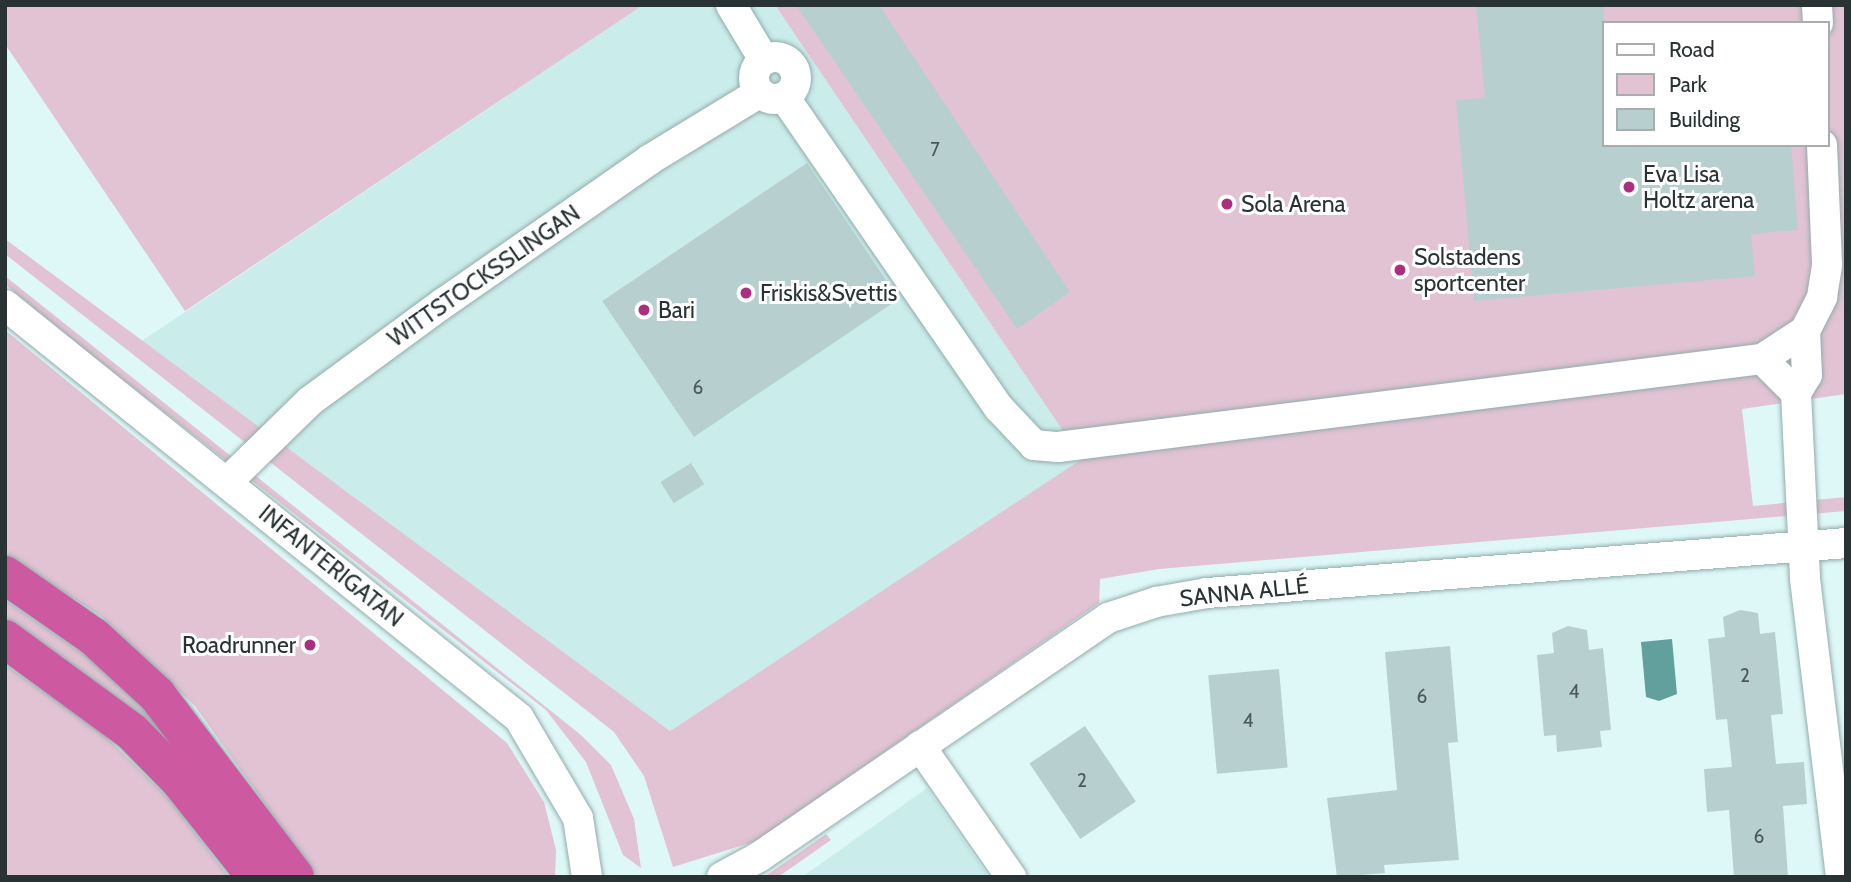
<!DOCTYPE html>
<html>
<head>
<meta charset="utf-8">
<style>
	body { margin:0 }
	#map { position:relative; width:1851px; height:882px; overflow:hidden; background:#def8f7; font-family:Cabin,sans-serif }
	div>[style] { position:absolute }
	.built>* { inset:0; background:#caedeb }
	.green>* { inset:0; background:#e1c3d3 }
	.water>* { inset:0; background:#62a09e }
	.building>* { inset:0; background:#b7d0cf; transform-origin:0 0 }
	.roads { filter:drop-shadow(0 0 2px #93acab) drop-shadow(0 0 2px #93acab) }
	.minor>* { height:30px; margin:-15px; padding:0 15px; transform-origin:15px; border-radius:15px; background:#fff }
	.minor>.ring { margin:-15px; padding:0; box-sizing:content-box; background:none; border:30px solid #fff; border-radius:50% }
	.highway>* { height:38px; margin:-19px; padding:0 19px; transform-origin:19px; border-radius:19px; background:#cd59a0 }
	.dots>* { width:19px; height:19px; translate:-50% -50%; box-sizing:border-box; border:4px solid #fff; border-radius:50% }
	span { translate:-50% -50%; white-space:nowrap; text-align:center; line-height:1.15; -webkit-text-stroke:6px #fff; paint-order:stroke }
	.number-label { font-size:19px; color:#4c5a5a }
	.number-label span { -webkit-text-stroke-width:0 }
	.poi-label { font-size:23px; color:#293333 }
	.left { translate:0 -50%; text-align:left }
	.right { translate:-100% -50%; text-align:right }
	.street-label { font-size:23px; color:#293333 }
	.frame { position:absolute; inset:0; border:7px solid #293333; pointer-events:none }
	.legend { position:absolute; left:1602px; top:21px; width:228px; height:126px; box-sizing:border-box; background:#fff; border:2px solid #a9adad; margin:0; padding:9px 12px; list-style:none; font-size:21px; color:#293333 }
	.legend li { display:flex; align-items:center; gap:14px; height:35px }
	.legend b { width:35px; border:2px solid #a9adad }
</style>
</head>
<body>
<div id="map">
	<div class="built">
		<i style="clip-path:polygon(643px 5px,775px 5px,1083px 460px,670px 731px,139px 343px)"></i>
		<i style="clip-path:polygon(927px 788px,989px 877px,802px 877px)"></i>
	</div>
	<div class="green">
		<i style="clip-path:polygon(5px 5px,643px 5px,185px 311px,5px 44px)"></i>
		<i style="clip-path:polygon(evenodd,775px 5px,1846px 5px,1846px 394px,1742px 409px,1753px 506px,1846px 497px,1846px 511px,1159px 569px,1100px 579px,1099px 603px,756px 841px,673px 867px,644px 776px,614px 732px,5px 254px,5px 239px,670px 731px,1082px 459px,775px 5px,1604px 23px,1828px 23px,1828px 145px,1604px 145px,1604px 23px)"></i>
		<i style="clip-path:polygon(5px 276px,581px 735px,611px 765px,634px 819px,641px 868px,623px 855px,586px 762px,546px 710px,82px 348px,5px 284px)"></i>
		<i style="clip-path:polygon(5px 330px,507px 743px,544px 802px,556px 850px,555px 877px,317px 877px,195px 706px,100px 615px,5px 555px)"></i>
		<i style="clip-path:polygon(5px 600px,92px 660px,148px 712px,236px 817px,5px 627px)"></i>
		<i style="clip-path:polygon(5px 665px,99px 730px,169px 799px,229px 877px,5px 877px)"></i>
		<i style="clip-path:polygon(826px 834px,831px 840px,778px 877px,764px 877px)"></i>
	</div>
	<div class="water">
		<i style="clip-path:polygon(1672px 639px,1677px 694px,1659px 701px,1646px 697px,1641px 642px)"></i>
	</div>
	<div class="building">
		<i style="clip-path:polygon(796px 5px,879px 5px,1070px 292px,1017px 329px)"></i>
		<i style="clip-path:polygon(1476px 5px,1604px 5px,1604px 145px,1791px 145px,1798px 230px,1751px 234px,1755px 276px,1474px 301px,1456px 100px,1485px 98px)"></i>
		<i style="left:807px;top:163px;width:164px;height:247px;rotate:56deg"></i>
		<i style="left:691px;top:463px;width:25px;height:36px;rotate:58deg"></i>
		<i style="clip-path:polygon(1740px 610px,1758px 613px,1760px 634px,1775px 632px,1783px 714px,1771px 715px,1776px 764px,1804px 762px,1807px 804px,1783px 806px,1788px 877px,1734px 877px,1729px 810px,1707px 812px,1704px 769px,1732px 767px,1727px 719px,1716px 720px,1708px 639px,1725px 637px,1723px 617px)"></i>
		<i style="clip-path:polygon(1568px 626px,1587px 630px,1589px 650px,1603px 648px,1611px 730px,1600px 731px,1602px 747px,1557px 752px,1556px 735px,1544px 736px,1537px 655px,1554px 653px,1552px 633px)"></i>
		<i style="clip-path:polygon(1450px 646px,1458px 742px,1448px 743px,1459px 860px,1384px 865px,1385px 873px,1337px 877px,1327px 798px,1397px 790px,1385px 652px)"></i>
		<i style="left:1279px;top:669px;width:99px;height:71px;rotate:85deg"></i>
		<i style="left:1085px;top:726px;width:91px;height:67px;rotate:56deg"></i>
	</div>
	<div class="roads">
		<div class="minor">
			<i style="left:731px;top:5px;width:64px;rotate:59deg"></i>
			<i style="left:1817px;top:5px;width:18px;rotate:87deg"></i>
			<i class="ring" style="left:754px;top:57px;width:12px;height:12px"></i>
			<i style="left:785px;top:98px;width:377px;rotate:55.4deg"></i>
			<i style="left:999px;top:408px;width:51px;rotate:46.6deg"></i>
			<i style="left:1034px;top:445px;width:24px;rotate:5deg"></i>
			<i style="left:1058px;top:447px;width:709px;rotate:-7.13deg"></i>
			<i style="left:1762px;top:359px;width:48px;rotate:45deg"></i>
			<i style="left:1796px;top:393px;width:186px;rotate:87.2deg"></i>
			<i style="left:1805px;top:579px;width:300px;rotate:83.1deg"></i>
			<i style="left:5px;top:305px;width:659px;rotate:38.78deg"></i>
			<i style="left:519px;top:718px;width:116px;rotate:59.5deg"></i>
			<i style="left:578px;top:818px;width:60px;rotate:81.3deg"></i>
			<i style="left:1762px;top:359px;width:51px;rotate:-33.1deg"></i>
			<i style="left:1805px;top:331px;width:38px;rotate:-63deg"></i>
			<i style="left:1822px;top:297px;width:33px;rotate:-81deg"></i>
			<i style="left:1827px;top:264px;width:119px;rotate:-92.4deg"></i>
			<i style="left:1796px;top:393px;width:21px;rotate:-59deg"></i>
			<i style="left:1807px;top:375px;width:44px;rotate:-92.6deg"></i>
			<i style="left:227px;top:482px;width:116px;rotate:-44.3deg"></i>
			<i style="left:310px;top:401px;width:167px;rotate:-36.3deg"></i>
			<i style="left:445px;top:302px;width:249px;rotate:-34.8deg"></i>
			<i style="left:649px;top:160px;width:129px;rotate:-31.3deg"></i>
			<i style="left:920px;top:746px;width:160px;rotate:55.2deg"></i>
			<i style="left:722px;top:877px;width:42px;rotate:-28.4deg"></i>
			<i style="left:759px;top:857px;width:423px;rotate:-34.4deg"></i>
			<i style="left:1108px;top:618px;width:51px;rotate:-18.4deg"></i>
			<i style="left:1156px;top:602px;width:52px;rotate:-10deg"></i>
			<i style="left:1207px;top:593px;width:641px;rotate:-4.47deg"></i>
		</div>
		<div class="highway">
			<i style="left:5px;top:575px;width:108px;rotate:34.9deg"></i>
			<i style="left:94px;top:637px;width:86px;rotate:42.6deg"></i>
			<i style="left:157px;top:695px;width:228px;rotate:52.8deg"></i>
			<i style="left:5px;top:639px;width:157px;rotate:36.2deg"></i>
			<i style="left:132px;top:732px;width:69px;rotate:45.6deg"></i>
			<i style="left:180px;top:781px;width:122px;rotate:51.6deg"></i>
		</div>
	</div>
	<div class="dots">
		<i style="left:1629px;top:187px;background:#ab2e80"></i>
		<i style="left:1227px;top:204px;background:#ab2e80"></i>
		<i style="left:1400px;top:270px;background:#ab2e80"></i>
		<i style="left:746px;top:293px;background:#ab2e80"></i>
		<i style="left:644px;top:310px;background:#ab2e80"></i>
		<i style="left:310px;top:645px;background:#ab2e80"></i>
	</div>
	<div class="number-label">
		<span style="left:935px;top:150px">7</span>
		<span style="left:698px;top:388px">6</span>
		<span style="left:1745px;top:676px">2</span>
		<span style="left:1574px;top:692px">4</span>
		<span style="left:1422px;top:697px">6</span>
		<span style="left:1248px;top:721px">4</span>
		<span style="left:1082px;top:781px">2</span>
		<span style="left:1759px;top:837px">6</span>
	</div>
	<div class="poi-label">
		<span class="left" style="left:1643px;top:187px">Eva Lisa<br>Holtz arena</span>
		<span class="left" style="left:1241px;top:204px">Sola Arena</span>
		<span class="left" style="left:1414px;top:270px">Solstadens<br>sportcenter</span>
		<span class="left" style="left:760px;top:293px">Friskis&amp;Svettis</span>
		<span class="left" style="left:658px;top:310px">Bari</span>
		<span class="right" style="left:296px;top:645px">Roadrunner</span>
	</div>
	<div class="street-label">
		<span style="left:484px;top:276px;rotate:-35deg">WITTSTOCKSSLINGAN</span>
		<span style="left:331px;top:566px;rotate:39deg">INFANTERIGATAN</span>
		<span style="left:1244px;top:592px;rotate:-6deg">SANNA ALLÉ</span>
	</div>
	<div class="frame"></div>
	<ul class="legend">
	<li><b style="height:9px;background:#fff"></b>Road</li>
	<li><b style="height:19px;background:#e1c3d3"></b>Park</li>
	<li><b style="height:19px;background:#b7d0cf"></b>Building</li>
	</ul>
</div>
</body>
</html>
